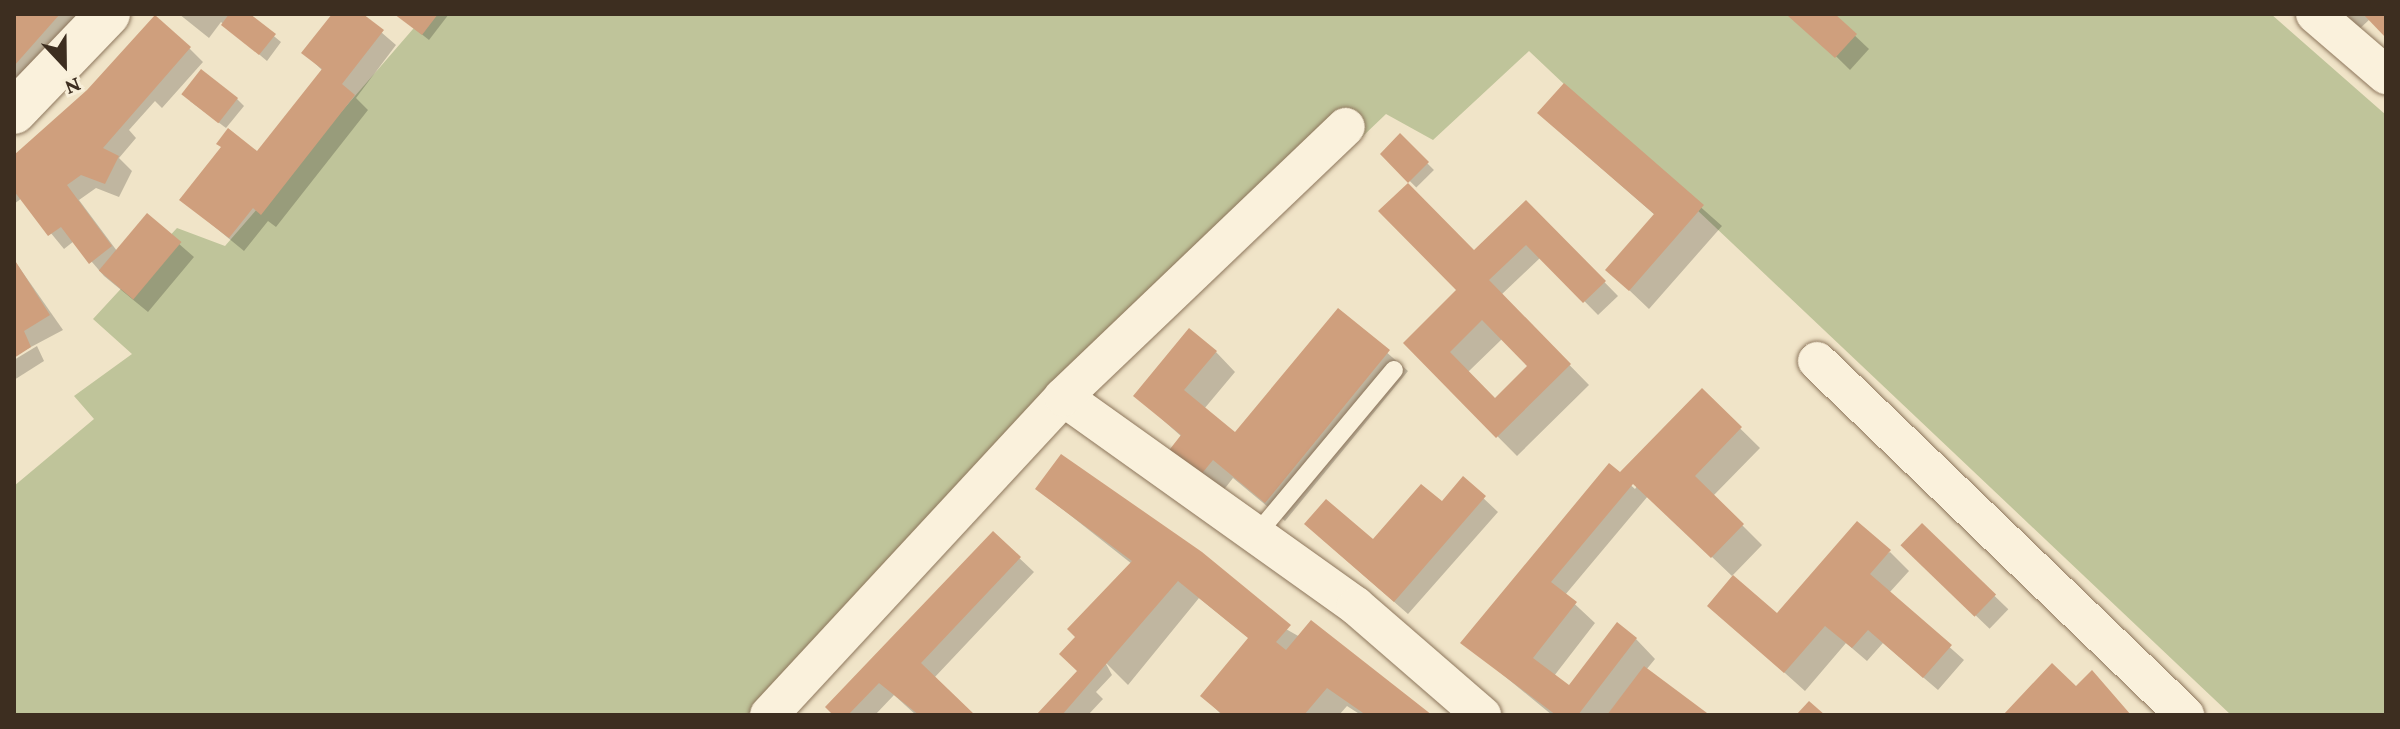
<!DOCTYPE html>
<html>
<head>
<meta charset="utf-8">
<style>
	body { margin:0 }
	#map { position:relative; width:2400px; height:729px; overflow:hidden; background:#f0e4c8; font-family:"Crimson Pro",serif }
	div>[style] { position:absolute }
	.cemetery>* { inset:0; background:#bfc49a }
	.shadow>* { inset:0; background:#0003; transform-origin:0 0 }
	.building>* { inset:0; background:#cf9f7d; transform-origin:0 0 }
	.roads { filter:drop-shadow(0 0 2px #8d765c) drop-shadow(0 0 2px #8d765c) }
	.service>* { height:18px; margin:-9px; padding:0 9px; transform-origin:9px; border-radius:9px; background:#faf1dc }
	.minor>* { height:38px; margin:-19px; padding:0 19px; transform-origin:19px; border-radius:19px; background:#faf1dc }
	.tertiary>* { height:44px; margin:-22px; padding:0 22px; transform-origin:22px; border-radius:22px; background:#faf1dc }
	span { translate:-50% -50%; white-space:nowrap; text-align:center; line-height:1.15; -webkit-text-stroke:7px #f7eed8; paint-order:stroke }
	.frame { position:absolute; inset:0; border:16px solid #3d2e20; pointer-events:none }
	.north { position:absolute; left:24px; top:24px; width:80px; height:80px; -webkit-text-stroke:6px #f7eed8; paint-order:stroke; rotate:158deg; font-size:22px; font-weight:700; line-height:32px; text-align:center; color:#3d2e20 }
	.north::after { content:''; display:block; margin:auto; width:28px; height:36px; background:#3d2e20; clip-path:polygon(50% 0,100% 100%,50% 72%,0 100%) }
</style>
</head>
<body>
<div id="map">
	<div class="cemetery">
		<i style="clip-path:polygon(426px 14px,2271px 14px,2386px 115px,2386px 715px,2231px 715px,1529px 51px,1433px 140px,1386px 114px,758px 715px,14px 715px,14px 486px,94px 419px,74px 396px,132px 354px,93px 319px,177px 228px,225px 246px)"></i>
	</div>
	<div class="shadow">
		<i style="clip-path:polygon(14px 14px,86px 14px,14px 96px)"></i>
		<i style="clip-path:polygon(179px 14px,247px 14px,281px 42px,267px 61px,221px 22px,209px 38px)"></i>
		<i style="clip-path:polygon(335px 14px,360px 14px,396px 45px,356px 98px,368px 110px,276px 227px,268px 221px,244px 251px,182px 200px,258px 154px,323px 71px,304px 53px)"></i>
		<i style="clip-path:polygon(396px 14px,449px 14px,429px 40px)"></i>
		<i style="clip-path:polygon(1793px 14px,1832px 14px,1869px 49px,1850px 70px)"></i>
		<i style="clip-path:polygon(2334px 14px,2386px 14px,2386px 35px,2370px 19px,2354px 34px)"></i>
		<i style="clip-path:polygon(189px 48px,203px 62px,162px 108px,155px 101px,129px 130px,136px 138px,119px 158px,132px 171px,119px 197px,96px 188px,79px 200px,117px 251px,147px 216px,194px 257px,148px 312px,104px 276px,74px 241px,64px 249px,22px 198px,14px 204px,14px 158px)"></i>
		<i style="clip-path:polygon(1564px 86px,1722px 226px,1649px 309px,1608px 270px,1655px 215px,1560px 132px)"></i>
		<i style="clip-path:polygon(237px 99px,244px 106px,226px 128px,190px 101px)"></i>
		<i style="left:1400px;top:136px;width:48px;height:25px;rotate:45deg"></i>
		<i style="clip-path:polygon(evenodd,1526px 202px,1618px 296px,1598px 315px,1541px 257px,1501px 295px,1589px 385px,1517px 456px,1405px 343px,1456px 293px,1474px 253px,1526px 202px,1502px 339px,1529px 366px,1495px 400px,1468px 372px,1502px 339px)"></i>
		<i style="clip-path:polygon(14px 260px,63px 330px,14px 356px)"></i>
		<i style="clip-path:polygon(1338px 310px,1408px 371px,1285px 521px,1233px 478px,1215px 501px,1182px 437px,1136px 396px,1216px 352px,1235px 372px,1204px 409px,1236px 435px)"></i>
		<i style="clip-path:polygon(37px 346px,44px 361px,14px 380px,14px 360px)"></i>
		<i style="clip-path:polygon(1702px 391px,1760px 448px,1713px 496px,1762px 545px,1732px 576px,1648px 496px,1565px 595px,1595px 623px,1554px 676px,1569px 688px,1636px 639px,1655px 659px,1646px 670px,1706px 715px,1552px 715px,1463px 642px,1609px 466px,1635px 489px)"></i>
		<i style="clip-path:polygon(1463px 479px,1498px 512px,1408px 614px,1321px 538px,1373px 542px,1442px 504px)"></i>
		<i style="clip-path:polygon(1037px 489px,1300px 637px,1312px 622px,1429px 715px,1361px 715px,1347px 706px,1339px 715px,1222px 715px,1203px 696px,1250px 639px,1199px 598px,1128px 685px,1105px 662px,1112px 675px,1096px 692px,1103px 699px,1088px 715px,1039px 715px,1080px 672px,1078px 637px,1132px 564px)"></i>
		<i style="left:1922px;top:526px;width:120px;height:27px;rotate:44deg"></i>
		<i style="clip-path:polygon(993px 533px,1034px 572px,934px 678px,973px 715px,916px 715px,894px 695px,875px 715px,835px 715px)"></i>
		<i style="clip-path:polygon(1890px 552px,1909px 571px,1889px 593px,1964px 660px,1938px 690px,1883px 643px,1867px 661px,1846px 643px,1805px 691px,1710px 606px,1777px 616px)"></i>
	</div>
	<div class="building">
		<i style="clip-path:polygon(14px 14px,60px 14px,14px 66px)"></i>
		<i style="clip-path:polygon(229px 14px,250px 14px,276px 34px,259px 55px,221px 25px)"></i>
		<i style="clip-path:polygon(332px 14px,363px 14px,384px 30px,342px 84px,355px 95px,261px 215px,253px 208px,229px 238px,179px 200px,221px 147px,216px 144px,228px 128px,257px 151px,322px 69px,301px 53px)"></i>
		<i style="clip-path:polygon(394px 14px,438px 14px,422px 35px)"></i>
		<i style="clip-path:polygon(1835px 14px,1857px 34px,1835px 58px,1788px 16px)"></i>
		<i style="clip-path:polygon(2363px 14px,2386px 14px,2386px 38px)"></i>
		<i style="clip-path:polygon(155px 15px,191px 47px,103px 148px,119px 156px,105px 184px,81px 175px,67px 185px,112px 246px,89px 264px,61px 227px,48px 236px,14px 191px,14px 155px,87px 90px)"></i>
		<i style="left:201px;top:69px;width:47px;height:32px;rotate:38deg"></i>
		<i style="clip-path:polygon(1564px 83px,1704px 205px,1629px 291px,1605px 270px,1654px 214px,1537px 113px)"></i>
		<i style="clip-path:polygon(evenodd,1400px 133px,1429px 162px,1408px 183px,1474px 250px,1526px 200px,1606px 281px,1583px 303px,1526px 245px,1489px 280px,1571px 364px,1496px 438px,1403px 343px,1456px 290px,1378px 211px,1408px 183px,1380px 154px,1400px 133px,1482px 320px,1527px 366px,1495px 398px,1450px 352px,1482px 320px)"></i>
		<i style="left:147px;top:213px;width:45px;height:75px;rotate:40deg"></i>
		<i style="clip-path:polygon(14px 259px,50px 315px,24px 331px,31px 347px,14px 358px)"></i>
		<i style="clip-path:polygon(1338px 308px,1390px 350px,1265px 503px,1213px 460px,1194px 483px,1163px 458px,1181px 435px,1133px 396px,1189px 328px,1217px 351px,1184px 390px,1235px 432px)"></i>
		<i style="clip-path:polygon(1702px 388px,1742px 427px,1695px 476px,1744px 524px,1711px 558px,1633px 484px,1551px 582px,1577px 602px,1533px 658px,1569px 685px,1617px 622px,1637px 638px,1578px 715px,1556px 715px,1460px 643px,1609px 463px,1620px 472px)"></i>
		<i style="clip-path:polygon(1061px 454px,1202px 552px,1291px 625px,1276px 642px,1286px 650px,1311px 620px,1432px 715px,1366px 715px,1327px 688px,1304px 715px,1223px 715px,1200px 696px,1248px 638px,1178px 581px,1062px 715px,1036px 715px,1077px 671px,1059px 654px,1075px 637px,1067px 629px,1132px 561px,1035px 489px)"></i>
		<i style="clip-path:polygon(1463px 476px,1486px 496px,1394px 602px,1304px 524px,1326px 499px,1373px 539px,1421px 484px,1442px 501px)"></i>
		<i style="clip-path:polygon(1857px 521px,1891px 550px,1870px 574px,1952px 645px,1923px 678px,1868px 630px,1852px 648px,1825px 626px,1784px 673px,1707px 606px,1733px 575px,1777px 613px)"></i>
		<i style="left:1922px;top:523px;width:103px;height:31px;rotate:44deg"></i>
		<i style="clip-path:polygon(993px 531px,1021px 557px,921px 663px,975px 715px,919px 715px,879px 683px,848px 715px,833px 715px,825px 707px)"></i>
		<i style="clip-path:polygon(2052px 663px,2076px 686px,2092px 670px,2131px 715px,2003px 715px)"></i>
		<i style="clip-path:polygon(1644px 666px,1707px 713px,1705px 715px,1607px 715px)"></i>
		<i style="clip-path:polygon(1809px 701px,1825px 715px,1796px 715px)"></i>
	</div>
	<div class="roads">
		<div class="service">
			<i style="left:1256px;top:535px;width:215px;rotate:-50.1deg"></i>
		</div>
		<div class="minor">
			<i style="left:2315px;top:14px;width:94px;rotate:40.7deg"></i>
			<i style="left:1817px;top:361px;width:511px;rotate:43.89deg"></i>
			<i style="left:1063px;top:397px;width:360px;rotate:35.5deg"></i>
			<i style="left:1356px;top:606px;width:167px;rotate:40.9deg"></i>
			<i style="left:769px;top:715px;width:433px;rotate:-47.2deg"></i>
			<i style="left:1063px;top:397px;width:391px;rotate:-43.7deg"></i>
		</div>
		<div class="tertiary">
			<i style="left:14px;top:112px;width:136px;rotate:-46.2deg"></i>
		</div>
	</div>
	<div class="frame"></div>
	<div class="north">N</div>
</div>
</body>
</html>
